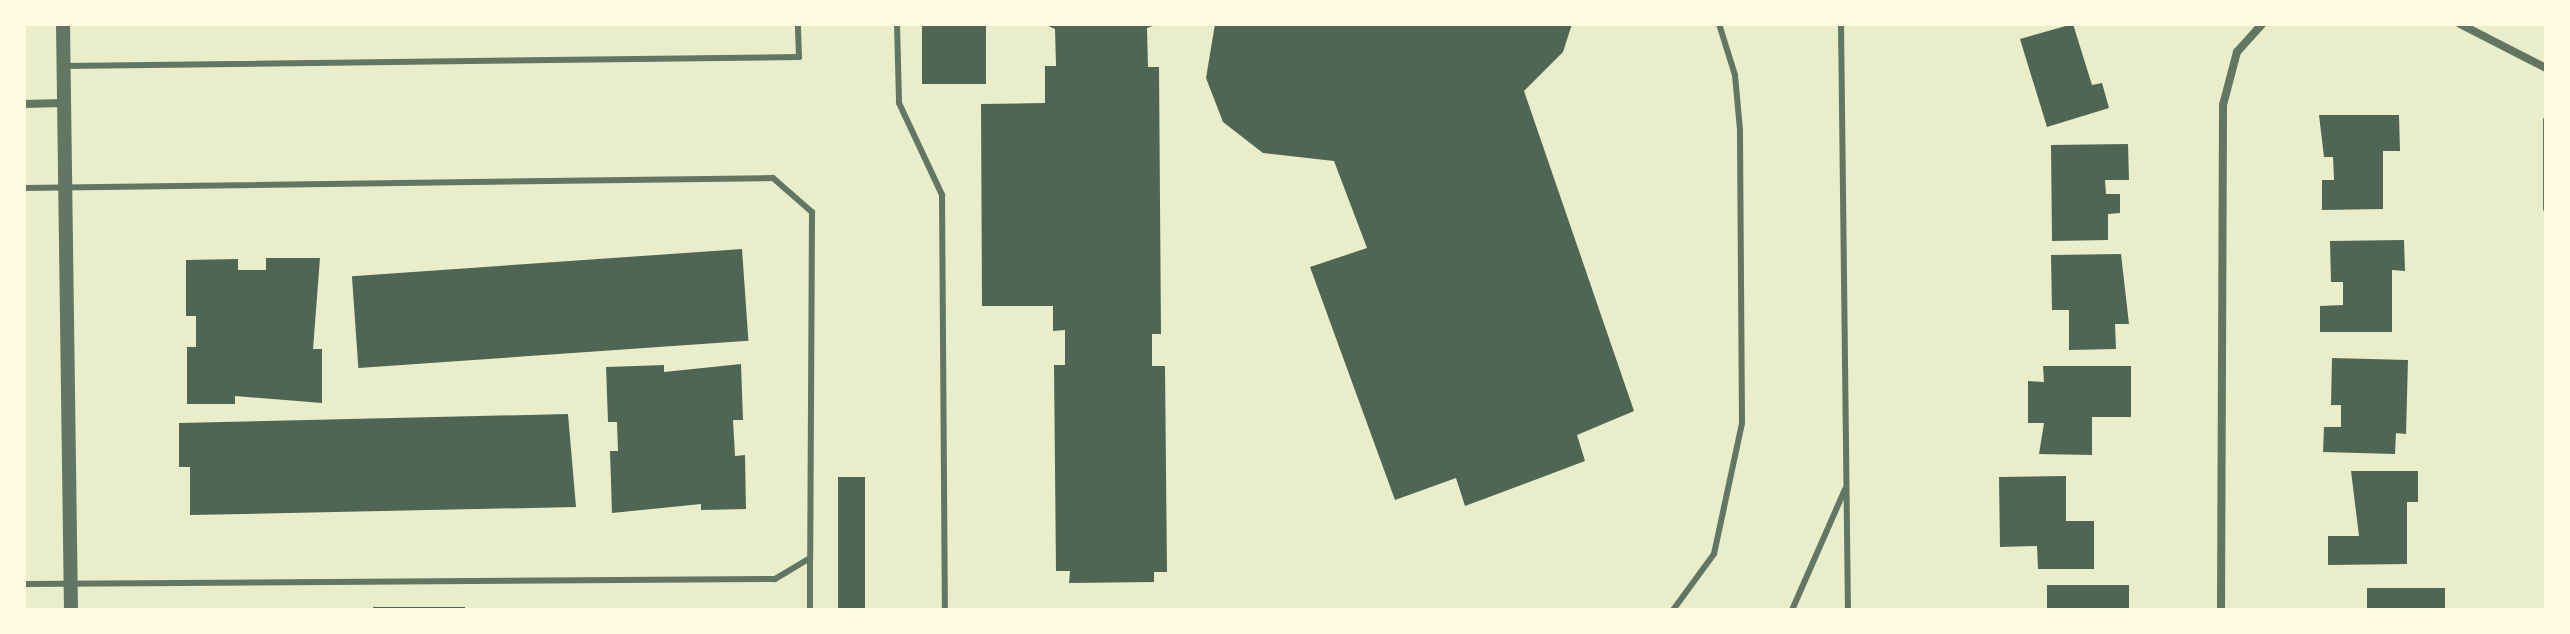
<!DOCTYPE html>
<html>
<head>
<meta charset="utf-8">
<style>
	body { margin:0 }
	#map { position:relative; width:2570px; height:634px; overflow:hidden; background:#e9edc9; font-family:Quicksand,sans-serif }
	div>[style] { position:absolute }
	.building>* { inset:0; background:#4f6655; transform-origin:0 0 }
	.service>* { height:6px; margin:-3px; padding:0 3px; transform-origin:3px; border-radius:3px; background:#617663 }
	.minor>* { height:8px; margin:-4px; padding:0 4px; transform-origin:4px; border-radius:4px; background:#617663 }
	.tertiary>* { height:14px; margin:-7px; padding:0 7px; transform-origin:7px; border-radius:7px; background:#617663 }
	span { translate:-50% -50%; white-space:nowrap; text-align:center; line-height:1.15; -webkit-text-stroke:6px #fefae0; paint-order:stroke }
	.frame { position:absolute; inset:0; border:26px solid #fefae0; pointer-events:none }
</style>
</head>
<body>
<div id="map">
	<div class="building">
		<i style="left:922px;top:24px;width:64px;height:60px"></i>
		<i style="clip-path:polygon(1044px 24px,1159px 24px,1147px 28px,1148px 67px,1159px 67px,1161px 334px,1152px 334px,1152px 366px,1165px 366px,1167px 572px,1154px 572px,1154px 582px,1069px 583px,1070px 571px,1056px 571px,1054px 365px,1065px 365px,1065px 330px,1053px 331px,1053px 306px,982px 306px,981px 104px,1045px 103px,1045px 66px,1056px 66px,1055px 29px)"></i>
		<i style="clip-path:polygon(1215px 24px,1572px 24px,1563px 52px,1524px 91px,1634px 411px,1577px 435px,1585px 461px,1465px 506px,1456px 478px,1395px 500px,1310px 267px,1367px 248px,1334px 161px,1263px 153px,1223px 122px,1206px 78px)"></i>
		<i style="clip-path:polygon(2073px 24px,2092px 85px,2102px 83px,2109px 108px,2047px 127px,2020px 39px)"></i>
		<i style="clip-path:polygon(2319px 115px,2399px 115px,2400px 151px,2383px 151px,2383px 209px,2322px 210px,2322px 180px,2334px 180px,2333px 157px,2324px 157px)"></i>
		<i style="clip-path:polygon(2128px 144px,2129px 180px,2105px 180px,2106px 194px,2120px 194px,2120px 213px,2108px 214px,2108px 240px,2052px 241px,2051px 145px)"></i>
		<i style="clip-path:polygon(2404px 240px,2405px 271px,2392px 270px,2392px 332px,2320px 332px,2320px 306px,2343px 305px,2343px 282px,2331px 282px,2330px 241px)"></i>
		<i style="left:742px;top:249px;width:92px;height:391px;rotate:86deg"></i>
		<i style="clip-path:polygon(2121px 254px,2129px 324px,2115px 324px,2116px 349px,2069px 350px,2069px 310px,2052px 310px,2051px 255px)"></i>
		<i style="clip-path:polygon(266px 258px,320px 258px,313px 349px,322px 349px,322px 403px,235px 396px,235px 404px,187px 404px,187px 347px,196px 347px,196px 316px,186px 316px,186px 260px,238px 259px,238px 270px,266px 270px)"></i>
		<i style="clip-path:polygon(2332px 358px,2408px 360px,2406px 434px,2396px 433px,2395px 454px,2323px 452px,2324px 427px,2341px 427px,2341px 405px,2331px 405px)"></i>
		<i style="clip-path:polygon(741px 364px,743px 420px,733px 420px,735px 456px,745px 455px,746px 509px,701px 510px,701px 504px,612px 513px,610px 451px,618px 451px,617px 422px,608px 422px,606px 367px,664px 365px,664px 372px)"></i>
		<i style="clip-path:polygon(2043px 366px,2131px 366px,2131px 417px,2092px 417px,2092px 455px,2039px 454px,2044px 423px,2028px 423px,2028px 381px,2044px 382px)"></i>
		<i style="clip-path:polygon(568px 414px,576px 507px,190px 515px,190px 467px,179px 467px,179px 423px)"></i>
		<i style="clip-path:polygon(2351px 471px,2418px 471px,2418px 502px,2407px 502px,2407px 564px,2328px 565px,2328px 536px,2359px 536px)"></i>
		<i style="clip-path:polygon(2066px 476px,2066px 521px,2094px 521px,2094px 569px,2038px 569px,2037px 546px,2000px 547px,1999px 477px)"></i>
		<i style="left:838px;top:477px;width:27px;height:133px"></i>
		<i style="left:2047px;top:585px;width:82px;height:25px"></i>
		<i style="left:2445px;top:588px;width:22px;height:78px;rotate:90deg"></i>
		<i style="left:373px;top:607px;width:92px;height:3px"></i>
	</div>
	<div class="service">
		<i style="left:897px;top:24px;width:79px;rotate:88.5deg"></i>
		<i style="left:899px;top:103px;width:102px;rotate:64.9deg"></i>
		<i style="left:942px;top:195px;width:415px;rotate:89.6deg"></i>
		<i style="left:1841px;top:24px;width:586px;rotate:89.32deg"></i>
		<i style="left:63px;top:66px;width:736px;rotate:-0.7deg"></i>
		<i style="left:799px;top:57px;width:33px;rotate:-92deg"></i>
		<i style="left:2546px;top:120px;width:89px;rotate:90deg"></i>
		<i style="left:24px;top:188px;width:749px;rotate:-0.76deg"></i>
		<i style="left:773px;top:178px;width:52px;rotate:41.1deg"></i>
		<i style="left:812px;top:212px;width:346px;rotate:90.3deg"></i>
		<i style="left:810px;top:558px;width:41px;rotate:149deg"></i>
		<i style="left:775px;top:579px;width:751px;rotate:179.62deg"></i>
		<i style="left:810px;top:558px;width:52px;rotate:90deg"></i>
		<i style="left:1673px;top:610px;width:69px;rotate:-53.8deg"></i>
		<i style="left:1714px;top:554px;width:134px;rotate:-77.9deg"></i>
		<i style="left:1742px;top:423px;width:293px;rotate:-90.4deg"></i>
		<i style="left:1740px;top:130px;width:55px;rotate:-95.2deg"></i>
		<i style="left:1735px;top:75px;width:53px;rotate:-107.4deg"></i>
		<i style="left:1792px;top:610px;width:132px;rotate:-66.3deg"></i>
	</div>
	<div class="minor">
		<i style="left:2460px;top:24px;width:97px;rotate:27.1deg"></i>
		<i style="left:24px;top:104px;width:40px;rotate:-1.4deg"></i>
		<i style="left:2221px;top:610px;width:505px;rotate:-89.77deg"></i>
		<i style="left:2223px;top:105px;width:55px;rotate:-75.2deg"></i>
		<i style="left:2237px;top:52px;width:38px;rotate:-48deg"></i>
	</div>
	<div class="tertiary">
		<i style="left:63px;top:24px;width:586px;rotate:89.22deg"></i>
	</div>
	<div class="frame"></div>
</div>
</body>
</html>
